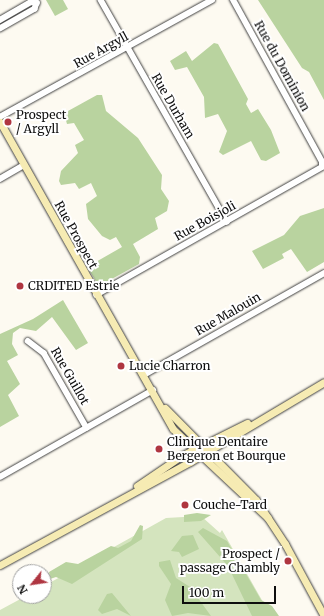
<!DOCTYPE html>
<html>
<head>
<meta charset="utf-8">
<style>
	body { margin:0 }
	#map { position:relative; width:324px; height:616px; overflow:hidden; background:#fdfaf1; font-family:Merriweather,serif }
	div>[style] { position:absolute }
	.green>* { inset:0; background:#d4e4be }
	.forest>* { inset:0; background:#b9d39f }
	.roads { filter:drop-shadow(0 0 1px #414141) drop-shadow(0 0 1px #414141) }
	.street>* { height:5.5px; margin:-2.75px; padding:0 2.75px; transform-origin:2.75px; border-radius:2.75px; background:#fff }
	.secondary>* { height:7px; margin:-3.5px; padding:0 3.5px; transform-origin:3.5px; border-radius:3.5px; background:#f6ebb3 }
	.dots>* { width:11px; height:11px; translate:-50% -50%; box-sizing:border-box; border:2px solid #fff; border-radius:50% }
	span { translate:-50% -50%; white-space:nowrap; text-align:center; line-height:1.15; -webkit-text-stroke:4px #fff; paint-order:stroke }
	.street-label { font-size:12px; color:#0e0e0e }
	.poi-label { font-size:12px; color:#0e0e0e }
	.left { translate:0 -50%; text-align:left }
	.right { translate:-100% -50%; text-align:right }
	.north { position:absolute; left:12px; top:564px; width:40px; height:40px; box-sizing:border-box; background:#fff; border:1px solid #9f9f9f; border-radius:50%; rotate:240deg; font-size:11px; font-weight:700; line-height:16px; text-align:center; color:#0e0e0e }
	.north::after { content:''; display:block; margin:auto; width:14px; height:18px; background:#af3641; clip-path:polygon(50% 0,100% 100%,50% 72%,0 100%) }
	.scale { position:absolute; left:182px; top:586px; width:94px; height:18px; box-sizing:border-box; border:2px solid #0e0e0e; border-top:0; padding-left:5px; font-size:12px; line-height:14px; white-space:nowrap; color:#0e0e0e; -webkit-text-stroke:3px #fff; paint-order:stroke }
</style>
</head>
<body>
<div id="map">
	<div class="green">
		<i style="clip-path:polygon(201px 516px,220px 533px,222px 530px,271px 616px,0 616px,0 610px,26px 596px,44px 596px,44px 586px,166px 518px)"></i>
	</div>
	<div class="forest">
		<i style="clip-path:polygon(46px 0,63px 0,68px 9px,55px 16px)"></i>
		<i style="clip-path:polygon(258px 0,324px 0,324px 100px,309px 72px,302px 68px)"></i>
		<i style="clip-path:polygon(214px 43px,218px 44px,248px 99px,246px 104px,251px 113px,258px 109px,271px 130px,280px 153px,266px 161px,261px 160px,251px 141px,223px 155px,219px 152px,227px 131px,218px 114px,205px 118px,204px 97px,187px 67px,175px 70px,170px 61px,186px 51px,192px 61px)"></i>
		<i style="clip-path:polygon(97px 95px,102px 95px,106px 111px,138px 138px,162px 175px,161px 189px,169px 201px,167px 211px,155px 218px,158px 229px,133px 244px,140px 257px,139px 264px,99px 286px,87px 267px,122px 247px,116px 237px,110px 240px,102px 236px,88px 219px,86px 204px,97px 196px,91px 183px,79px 189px,75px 183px,61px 185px,59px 181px,61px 171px,78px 153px,75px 145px,84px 140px,74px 123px,67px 124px,65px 117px,68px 111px)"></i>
		<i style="clip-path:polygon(324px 208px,324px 262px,307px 272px,291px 249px,282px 254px,284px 258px,263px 269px,252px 251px,284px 235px,300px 216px)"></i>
		<i style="clip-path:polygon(63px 300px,88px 343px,76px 350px,52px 317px,36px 331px,20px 328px,13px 333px,12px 344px,18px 355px,7px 361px,20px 384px,8px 395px,19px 416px,0 427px,0 334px,33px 319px)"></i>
		<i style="clip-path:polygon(197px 513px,211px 515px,201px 521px,184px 522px,184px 515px)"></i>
		<i style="clip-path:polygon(140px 525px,143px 526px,142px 539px,72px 584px,56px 577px,50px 579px,49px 572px,66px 562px,78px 564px,111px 546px,118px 548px,131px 541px)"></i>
		<i style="clip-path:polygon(203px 528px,227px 541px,261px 600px,272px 606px,279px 616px,252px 616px,228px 566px,198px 532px)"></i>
		<i style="clip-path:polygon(193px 535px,199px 549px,182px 557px,179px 552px,171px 551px,182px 536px)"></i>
		<i style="clip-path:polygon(170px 560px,176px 578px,190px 587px,211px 616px,188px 613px,172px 616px,165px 600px,171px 584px,159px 566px,159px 562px)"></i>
		<i style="clip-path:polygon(112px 593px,131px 616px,117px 609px,102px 614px,98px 610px,107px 594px)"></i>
	</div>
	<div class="roads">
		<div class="street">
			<i style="left:101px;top:0;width:255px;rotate:60.4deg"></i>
			<i style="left:0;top:20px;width:36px;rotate:-30deg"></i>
			<i style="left:31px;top:2px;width:6px;rotate:9deg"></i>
			<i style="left:37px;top:3px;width:6px;rotate:108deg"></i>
			<i style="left:35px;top:9px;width:40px;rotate:150.3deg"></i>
			<i style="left:0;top:117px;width:242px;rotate:-28.9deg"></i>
			<i style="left:0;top:179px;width:28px;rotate:-30deg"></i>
			<i style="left:96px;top:295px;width:260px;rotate:-29.5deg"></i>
			<i style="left:322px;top:167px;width:5px;rotate:-90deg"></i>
			<i style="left:322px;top:162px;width:185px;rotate:-118.8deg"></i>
			<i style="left:28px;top:341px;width:20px;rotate:37deg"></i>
			<i style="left:44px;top:353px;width:86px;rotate:60.2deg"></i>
			<i style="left:144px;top:375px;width:207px;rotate:-29.5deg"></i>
			<i style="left:0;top:477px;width:176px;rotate:-29.6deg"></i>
		</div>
		<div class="secondary">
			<i style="left:0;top:122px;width:352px;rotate:60.6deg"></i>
			<i style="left:173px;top:429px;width:130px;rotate:43.1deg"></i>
			<i style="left:165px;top:408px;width:129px;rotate:45.3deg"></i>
			<i style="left:256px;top:500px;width:53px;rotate:56.6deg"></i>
			<i style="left:285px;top:544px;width:82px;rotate:61.6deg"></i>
			<i style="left:137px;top:486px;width:53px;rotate:-34.3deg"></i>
			<i style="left:181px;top:456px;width:74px;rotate:-26.6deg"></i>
			<i style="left:0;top:565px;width:216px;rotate:-28.5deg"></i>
			<i style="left:190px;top:462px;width:156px;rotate:-30.8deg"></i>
		</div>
	</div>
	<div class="dots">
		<i style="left:8px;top:122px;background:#af3641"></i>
		<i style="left:20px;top:286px;background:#af3641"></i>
		<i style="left:121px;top:366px;background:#af3641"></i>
		<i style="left:159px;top:449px;background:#af3641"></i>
		<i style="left:185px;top:505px;background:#af3641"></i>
		<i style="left:288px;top:561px;background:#af3641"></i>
	</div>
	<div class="street-label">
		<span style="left:101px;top:50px;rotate:-29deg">Rue Argyll</span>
		<span style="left:282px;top:66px;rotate:61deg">Rue du Dominion</span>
		<span style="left:173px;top:106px;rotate:60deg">Rue Durham</span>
		<span style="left:205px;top:221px;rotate:-29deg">Rue Boisjoli</span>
		<span style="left:76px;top:235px;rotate:61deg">Rue Prospect</span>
		<span style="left:228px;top:314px;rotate:-30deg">Rue Malouin</span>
		<span style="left:70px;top:376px;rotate:60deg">Rue Guillot</span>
	</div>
	<div class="poi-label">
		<span class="left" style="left:16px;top:122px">Prospect<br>/ Argyll</span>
		<span class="left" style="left:28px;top:286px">CRDITED Estrie</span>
		<span class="left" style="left:129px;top:366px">Lucie Charron</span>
		<span class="left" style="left:167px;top:449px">Clinique Dentaire<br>Bergeron et Bourque</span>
		<span class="left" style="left:193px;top:505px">Couche-Tard</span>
		<span class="right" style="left:280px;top:561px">Prospect /<br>passage Chambly</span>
	</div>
	<div class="north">N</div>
	<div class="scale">100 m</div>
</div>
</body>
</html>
